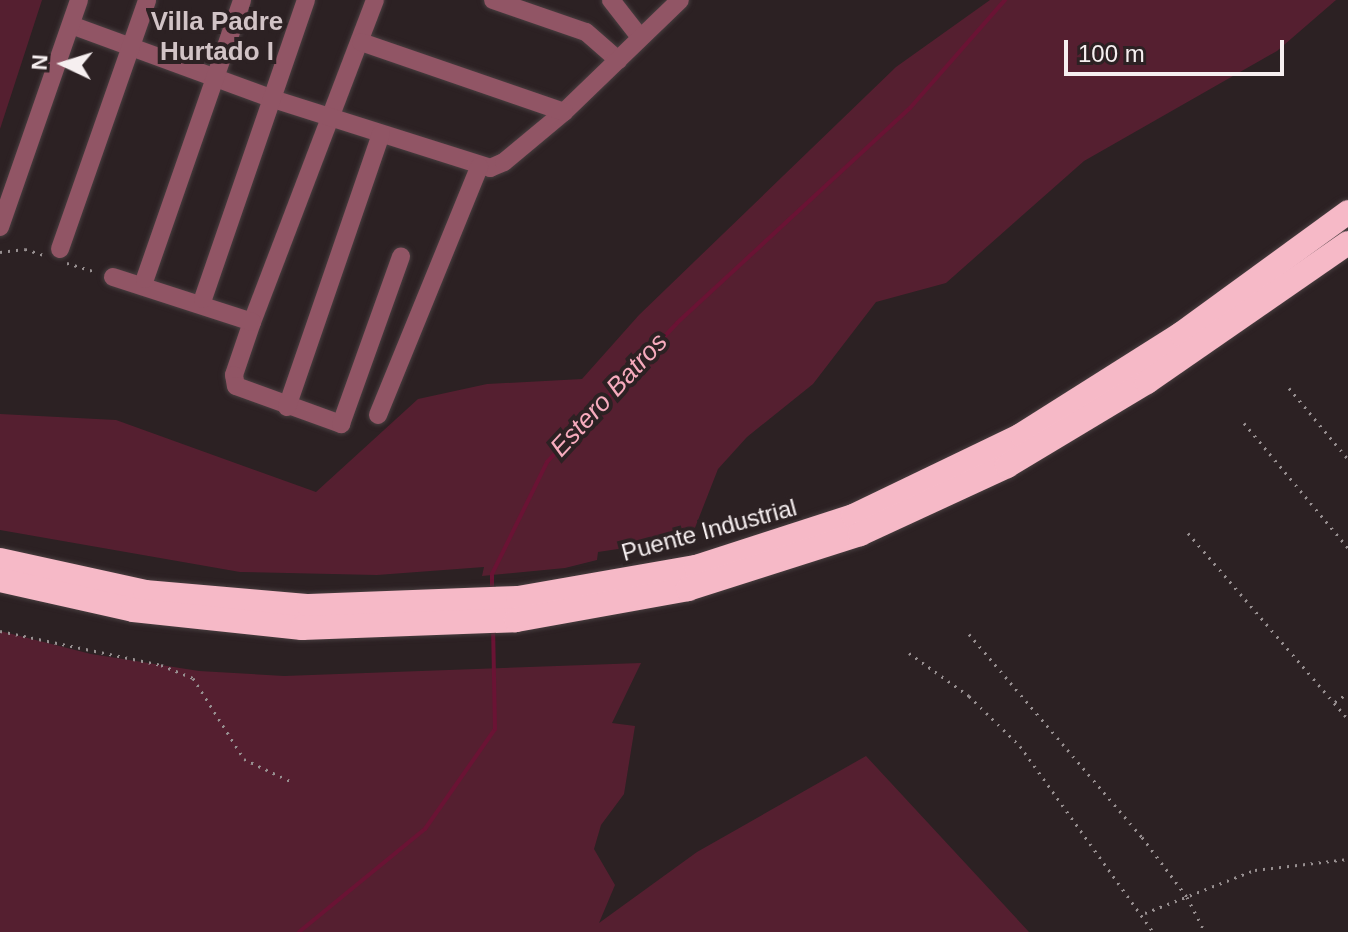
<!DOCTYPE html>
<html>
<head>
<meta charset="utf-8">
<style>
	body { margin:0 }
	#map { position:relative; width:1348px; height:932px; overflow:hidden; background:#2c2123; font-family:Arial,sans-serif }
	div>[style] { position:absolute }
	.green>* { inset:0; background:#551f30 }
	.stream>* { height:4px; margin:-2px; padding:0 2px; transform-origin:2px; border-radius:2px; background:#6a1334 }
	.path>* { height:3px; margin-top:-1.5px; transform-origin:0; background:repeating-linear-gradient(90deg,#978f90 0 2px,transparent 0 8px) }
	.roads { filter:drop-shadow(0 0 2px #483e40) drop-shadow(0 0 2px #483e40) }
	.minor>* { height:18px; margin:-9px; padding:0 9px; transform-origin:9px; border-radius:9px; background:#915565 }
	.highway>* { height:24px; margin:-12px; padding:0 12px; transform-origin:12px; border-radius:12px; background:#f6b9c7 }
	span { translate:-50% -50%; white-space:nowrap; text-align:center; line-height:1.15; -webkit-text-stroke:8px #2c2123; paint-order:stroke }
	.street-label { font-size:24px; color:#f6eff0 }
	.neighbourhood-label { font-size:26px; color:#d1c3c6; font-weight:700 }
	.water-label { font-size:26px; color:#f6abbd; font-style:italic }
	.north { position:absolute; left:24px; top:24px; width:80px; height:80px; -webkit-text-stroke:6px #2c2123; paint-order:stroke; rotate:274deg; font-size:22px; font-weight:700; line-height:32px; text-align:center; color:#f6eff0 }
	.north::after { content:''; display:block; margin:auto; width:28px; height:36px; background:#f6eff0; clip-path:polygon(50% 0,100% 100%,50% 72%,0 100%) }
	.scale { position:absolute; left:1064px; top:40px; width:220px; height:36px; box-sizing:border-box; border:4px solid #f6eff0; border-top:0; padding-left:10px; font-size:24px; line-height:28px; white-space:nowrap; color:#f6eff0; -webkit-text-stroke:6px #2c2123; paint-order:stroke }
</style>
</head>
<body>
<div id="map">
	<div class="green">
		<i style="clip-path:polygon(0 0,42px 0,0 129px)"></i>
		<i style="clip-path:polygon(990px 0,1336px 0,1277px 51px,1084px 161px,946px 283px,876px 302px,813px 384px,747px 437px,718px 469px,691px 538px,598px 552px,597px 560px,565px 568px,482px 576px,484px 567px,377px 575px,240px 572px,0 530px,0 414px,116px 420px,316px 492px,418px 399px,487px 384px,582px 379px,639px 315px,896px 67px)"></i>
		<i style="clip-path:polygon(0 631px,91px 654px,199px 671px,284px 676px,641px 663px,612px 723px,635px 726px,624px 794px,601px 825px,594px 849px,615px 885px,599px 923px,697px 852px,866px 756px,1029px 932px,0 932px)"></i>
	</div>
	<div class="stream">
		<i style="left:492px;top:592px;width:18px;rotate:-90deg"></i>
		<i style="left:492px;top:574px;width:125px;rotate:-63.8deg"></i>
		<i style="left:547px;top:462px;width:190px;rotate:-46.9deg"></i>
		<i style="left:677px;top:323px;width:317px;rotate:-42.7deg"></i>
		<i style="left:910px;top:108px;width:144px;rotate:-48.7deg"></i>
		<i style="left:299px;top:932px;width:163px;rotate:-39.3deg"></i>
		<i style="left:425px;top:829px;width:122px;rotate:-55deg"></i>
		<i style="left:495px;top:729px;width:100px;rotate:-91.1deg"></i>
	</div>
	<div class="path">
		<i style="left:0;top:252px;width:25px;rotate:-7deg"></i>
		<i style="left:25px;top:249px;width:20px;rotate:18deg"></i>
		<i style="left:67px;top:263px;width:31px;rotate:17deg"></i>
		<i style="left:1289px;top:388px;width:92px;rotate:50.3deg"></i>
		<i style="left:1244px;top:423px;width:163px;rotate:50.2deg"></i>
		<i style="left:1188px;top:533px;width:245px;rotate:49.3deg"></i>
		<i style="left:0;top:631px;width:165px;rotate:11.9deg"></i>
		<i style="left:161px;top:665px;width:35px;rotate:22deg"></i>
		<i style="left:193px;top:678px;width:96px;rotate:57.8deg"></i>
		<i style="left:244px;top:759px;width:53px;rotate:25.6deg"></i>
		<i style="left:969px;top:634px;width:267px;rotate:49.6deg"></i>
		<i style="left:1142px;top:837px;width:75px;rotate:53.1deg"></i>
		<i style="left:1187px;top:897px;width:39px;rotate:63deg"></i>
		<i style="left:909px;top:653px;width:74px;rotate:35.6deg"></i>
		<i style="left:969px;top:696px;width:71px;rotate:44.4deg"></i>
		<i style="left:1020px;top:746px;width:229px;rotate:54.4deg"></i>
		<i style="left:1335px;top:702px;width:16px;rotate:-35deg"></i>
		<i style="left:1145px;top:913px;width:118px;rotate:-21.4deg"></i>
		<i style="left:1255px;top:870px;width:94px;rotate:-6.7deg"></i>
	</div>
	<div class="roads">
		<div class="minor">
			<i style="left:375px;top:0;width:345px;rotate:110.9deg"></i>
			<i style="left:252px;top:322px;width:56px;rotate:108.8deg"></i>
			<i style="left:234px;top:375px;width:11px;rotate:80deg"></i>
			<i style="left:236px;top:386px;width:112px;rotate:19.9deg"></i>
			<i style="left:341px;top:424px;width:178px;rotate:-70.3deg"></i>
			<i style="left:493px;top:0;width:98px;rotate:19deg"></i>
			<i style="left:586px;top:32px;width:43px;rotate:41.2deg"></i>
			<i style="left:611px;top:0;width:46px;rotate:52.1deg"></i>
			<i style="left:71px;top:25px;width:215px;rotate:20.1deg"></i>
			<i style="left:273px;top:99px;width:228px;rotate:17.6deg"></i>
			<i style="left:490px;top:168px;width:15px;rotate:-23deg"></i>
			<i style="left:504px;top:162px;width:78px;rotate:-39.8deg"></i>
			<i style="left:564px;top:112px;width:161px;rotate:-44deg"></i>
			<i style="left:361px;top:42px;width:215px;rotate:19deg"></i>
			<i style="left:0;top:227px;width:240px;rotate:-70.8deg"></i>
			<i style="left:60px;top:249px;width:264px;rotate:-70.7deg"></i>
			<i style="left:113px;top:277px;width:146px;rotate:17.9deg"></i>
			<i style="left:145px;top:279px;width:295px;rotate:-70.8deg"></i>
			<i style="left:203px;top:299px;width:316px;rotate:-71deg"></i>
			<i style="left:287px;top:407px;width:289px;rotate:-71deg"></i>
			<i style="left:378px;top:415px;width:268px;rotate:-67.8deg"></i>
		</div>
		<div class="highway">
			<i style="left:0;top:560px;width:148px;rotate:12.4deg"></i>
			<i style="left:145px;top:592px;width:165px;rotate:4.9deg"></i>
			<i style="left:309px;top:606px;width:209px;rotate:-2.2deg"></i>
			<i style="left:518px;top:598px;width:181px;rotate:-9.9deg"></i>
			<i style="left:696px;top:567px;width:165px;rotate:-18deg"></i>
			<i style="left:853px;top:516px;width:187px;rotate:-25.7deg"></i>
			<i style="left:1021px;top:435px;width:189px;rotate:-32.3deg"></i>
			<i style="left:1181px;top:334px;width:207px;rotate:-36.1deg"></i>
			<i style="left:0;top:580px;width:136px;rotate:12.7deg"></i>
			<i style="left:133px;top:610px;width:170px;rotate:6.1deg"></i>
			<i style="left:302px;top:628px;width:214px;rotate:-2.1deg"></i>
			<i style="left:516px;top:620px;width:175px;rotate:-10.2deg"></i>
			<i style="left:688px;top:589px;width:181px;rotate:-17.7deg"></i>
			<i style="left:860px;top:534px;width:162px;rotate:-24.8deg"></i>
			<i style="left:1007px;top:466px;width:163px;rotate:-31deg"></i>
			<i style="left:1147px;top:382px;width:244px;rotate:-34.7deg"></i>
		</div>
	</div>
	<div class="street-label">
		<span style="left:709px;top:530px;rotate:-15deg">Puente Industrial</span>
	</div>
	<div class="neighbourhood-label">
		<span style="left:217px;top:37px">Villa Padre<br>Hurtado I</span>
	</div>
	<div class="water-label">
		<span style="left:609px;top:395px;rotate:-47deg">Estero Batros</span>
	</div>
	<div class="north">N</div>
	<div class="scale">100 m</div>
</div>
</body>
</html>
